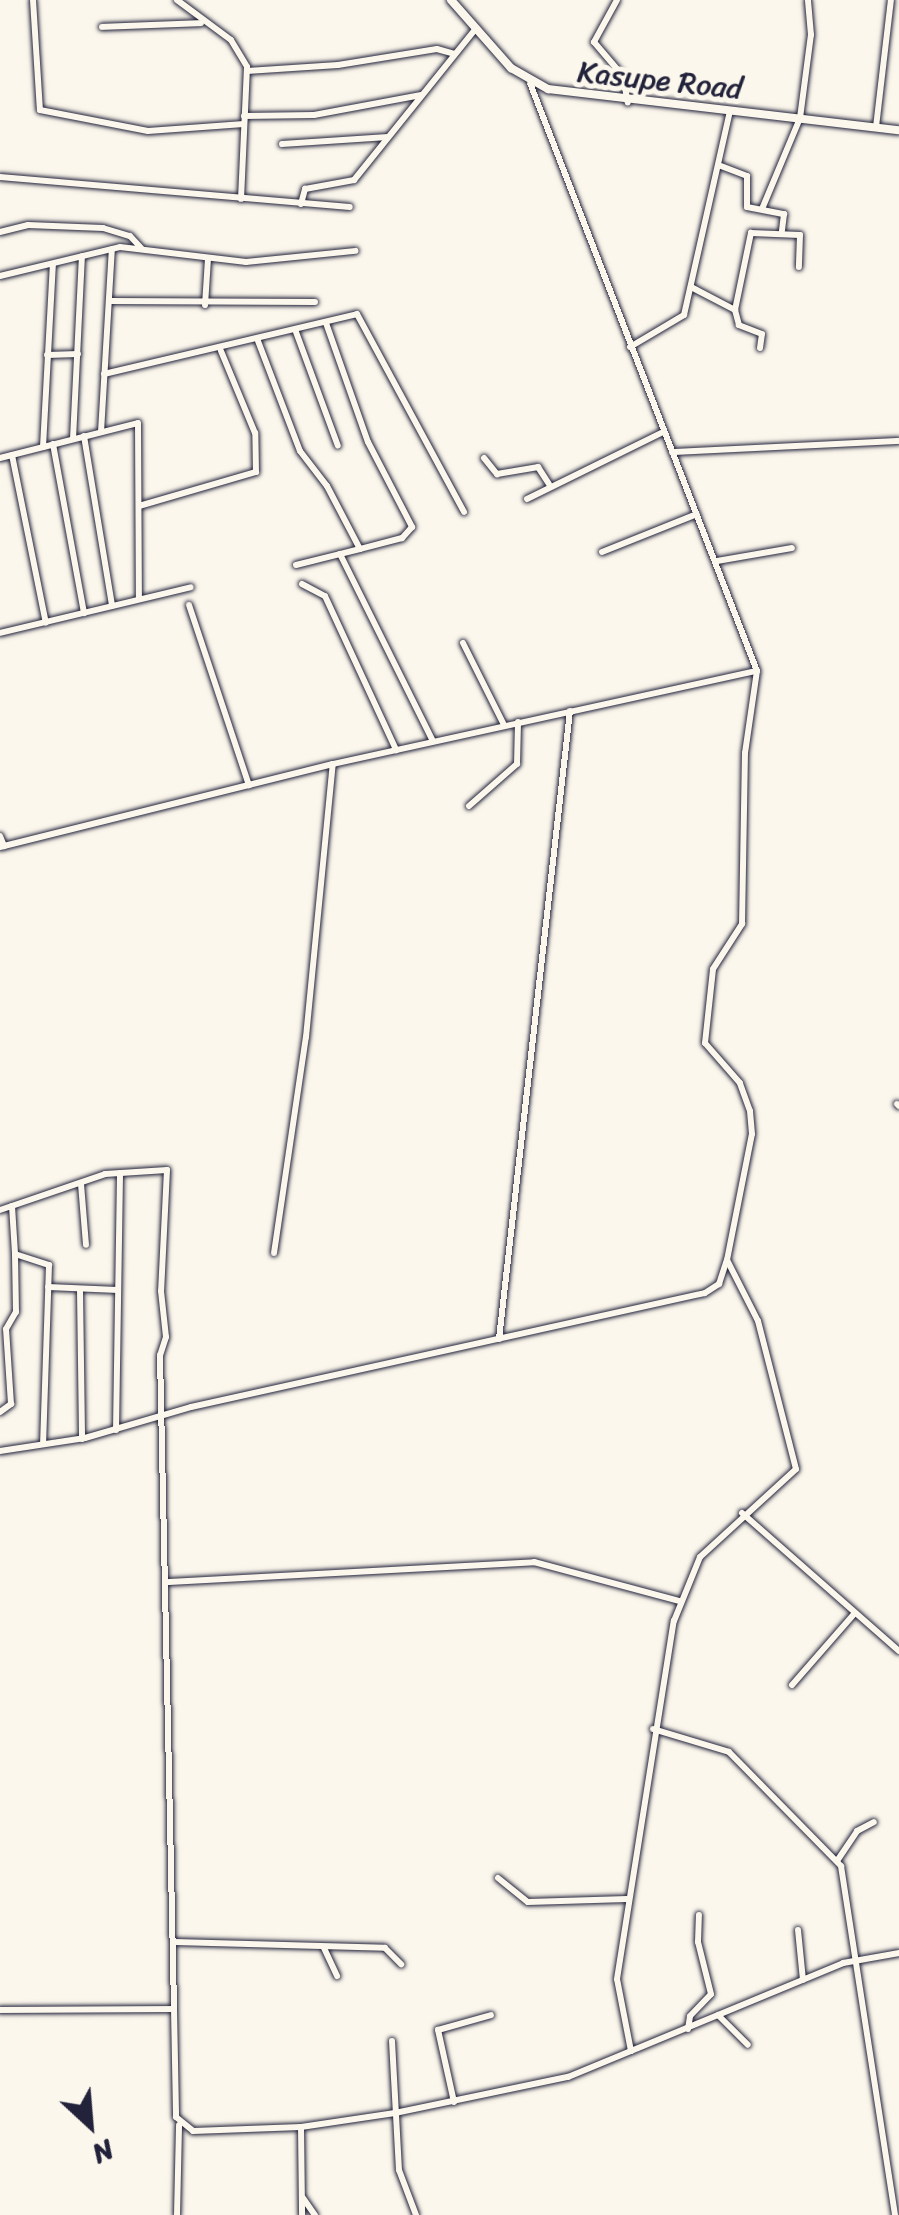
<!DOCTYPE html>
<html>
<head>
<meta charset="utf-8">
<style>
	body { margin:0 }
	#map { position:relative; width:899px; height:2215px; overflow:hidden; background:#fbf7ec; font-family:Sriracha,sans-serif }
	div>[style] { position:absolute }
	.roads { filter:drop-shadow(0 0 2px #22223b) drop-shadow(0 0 2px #22223b) }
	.minor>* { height:6px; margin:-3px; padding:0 3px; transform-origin:3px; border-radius:3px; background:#fbf7ec }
	.tertiary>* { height:8px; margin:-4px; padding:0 4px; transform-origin:4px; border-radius:4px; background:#fbf7ec }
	span { translate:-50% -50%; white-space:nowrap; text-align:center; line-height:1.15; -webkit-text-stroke:10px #fbf7ec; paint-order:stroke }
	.street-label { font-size:30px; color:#22223b }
	.north { position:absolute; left:40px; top:2075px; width:100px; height:100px; -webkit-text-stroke:8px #fbf7ec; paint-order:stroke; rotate:154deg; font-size:28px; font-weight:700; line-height:40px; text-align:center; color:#22223b }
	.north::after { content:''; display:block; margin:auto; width:35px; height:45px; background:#22223b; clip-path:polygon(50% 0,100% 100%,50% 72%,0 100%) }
</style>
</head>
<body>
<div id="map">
	<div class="roads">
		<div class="minor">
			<i style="left:33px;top:0;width:110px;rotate:86.4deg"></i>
			<i style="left:40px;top:110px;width:110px;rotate:11deg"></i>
			<i style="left:148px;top:131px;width:96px;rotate:-4.2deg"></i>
			<i style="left:177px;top:0;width:67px;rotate:36.5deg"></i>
			<i style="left:231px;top:40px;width:31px;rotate:59deg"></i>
			<i style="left:247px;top:67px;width:132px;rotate:92.6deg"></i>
			<i style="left:617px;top:0;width:48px;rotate:118.7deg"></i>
			<i style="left:594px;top:42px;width:45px;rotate:49.5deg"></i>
			<i style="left:623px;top:76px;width:27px;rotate:80deg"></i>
			<i style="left:102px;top:27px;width:99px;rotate:-2.3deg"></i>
			<i style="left:247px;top:71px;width:91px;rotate:-3.8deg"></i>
			<i style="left:338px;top:65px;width:100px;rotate:-9.2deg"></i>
			<i style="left:437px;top:49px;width:18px;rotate:16deg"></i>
			<i style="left:244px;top:116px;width:70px;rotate:-0.8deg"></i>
			<i style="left:314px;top:115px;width:109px;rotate:-10.6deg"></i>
			<i style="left:876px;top:127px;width:128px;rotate:-83.3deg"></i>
			<i style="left:282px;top:144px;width:106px;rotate:-3.8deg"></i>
			<i style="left:721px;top:166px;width:28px;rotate:21deg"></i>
			<i style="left:747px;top:176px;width:31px;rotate:90deg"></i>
			<i style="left:747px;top:207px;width:38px;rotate:11deg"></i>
			<i style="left:784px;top:214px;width:17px;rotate:97deg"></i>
			<i style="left:0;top:177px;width:351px;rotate:4.9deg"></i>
			<i style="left:301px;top:204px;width:16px;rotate:-75deg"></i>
			<i style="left:305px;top:189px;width:50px;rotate:-10.4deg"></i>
			<i style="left:354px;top:180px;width:195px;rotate:-51.2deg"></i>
			<i style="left:762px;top:209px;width:99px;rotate:-67.3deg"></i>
			<i style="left:800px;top:118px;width:84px;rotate:-82.5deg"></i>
			<i style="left:811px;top:35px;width:35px;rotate:-95deg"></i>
			<i style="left:0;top:232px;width:29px;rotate:-14deg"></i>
			<i style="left:28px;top:225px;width:75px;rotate:2.3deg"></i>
			<i style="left:103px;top:228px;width:28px;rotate:17deg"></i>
			<i style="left:130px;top:236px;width:16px;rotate:47deg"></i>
			<i style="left:0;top:276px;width:123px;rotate:-13.6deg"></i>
			<i style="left:120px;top:247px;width:127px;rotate:6.8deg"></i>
			<i style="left:246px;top:262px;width:110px;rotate:-5.8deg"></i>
			<i style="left:691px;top:287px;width:50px;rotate:27.6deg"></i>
			<i style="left:109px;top:301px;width:206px;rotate:0.3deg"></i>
			<i style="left:205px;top:305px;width:46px;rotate:-86.3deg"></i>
			<i style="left:326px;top:323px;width:126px;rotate:70.6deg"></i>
			<i style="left:368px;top:442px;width:96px;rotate:62.6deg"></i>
			<i style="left:412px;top:527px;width:15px;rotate:132deg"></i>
			<i style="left:402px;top:538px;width:43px;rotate:165.3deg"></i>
			<i style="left:296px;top:332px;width:121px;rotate:69.8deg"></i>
			<i style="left:258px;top:341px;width:118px;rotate:69.1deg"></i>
			<i style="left:300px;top:451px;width:44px;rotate:52.4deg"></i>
			<i style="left:327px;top:486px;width:71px;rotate:62.4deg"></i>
			<i style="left:360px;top:549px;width:21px;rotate:166deg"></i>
			<i style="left:630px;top:347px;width:63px;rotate:-30.7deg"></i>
			<i style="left:684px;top:315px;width:209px;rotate:-77.3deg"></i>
			<i style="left:760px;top:348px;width:14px;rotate:-82deg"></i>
			<i style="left:762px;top:334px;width:25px;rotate:-159deg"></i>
			<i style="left:739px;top:325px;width:16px;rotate:-105deg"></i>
			<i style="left:735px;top:310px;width:79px;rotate:-78.3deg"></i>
			<i style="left:751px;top:233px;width:49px;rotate:2.3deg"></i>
			<i style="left:800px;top:235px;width:32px;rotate:92deg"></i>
			<i style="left:47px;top:355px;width:31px;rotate:-2deg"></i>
			<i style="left:104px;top:374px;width:260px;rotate:-13.3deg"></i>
			<i style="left:357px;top:314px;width:225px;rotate:61.6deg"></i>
			<i style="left:101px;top:432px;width:183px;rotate:-86.6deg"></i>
			<i style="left:84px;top:436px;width:172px;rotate:80.6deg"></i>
			<i style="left:73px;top:439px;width:183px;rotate:-87.2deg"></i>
			<i style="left:53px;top:444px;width:172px;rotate:79.6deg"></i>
			<i style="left:43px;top:447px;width:183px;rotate:-86.9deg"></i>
			<i style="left:672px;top:452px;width:227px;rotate:-2.8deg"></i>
			<i style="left:12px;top:455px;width:171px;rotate:78.6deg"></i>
			<i style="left:0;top:458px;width:142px;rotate:-14.2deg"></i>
			<i style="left:138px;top:423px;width:176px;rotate:89.7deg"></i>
			<i style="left:484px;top:458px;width:21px;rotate:51deg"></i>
			<i style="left:497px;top:474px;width:42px;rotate:-9.7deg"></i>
			<i style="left:538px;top:467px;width:20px;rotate:57deg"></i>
			<i style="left:527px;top:499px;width:152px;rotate:-26.2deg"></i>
			<i style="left:139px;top:506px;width:122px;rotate:-16.2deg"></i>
			<i style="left:256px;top:472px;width:39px;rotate:-91deg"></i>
			<i style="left:255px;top:433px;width:89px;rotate:-112.5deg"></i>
			<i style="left:602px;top:552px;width:102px;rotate:-21.8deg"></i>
			<i style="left:717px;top:561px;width:76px;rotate:-9.8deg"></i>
			<i style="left:296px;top:565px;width:45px;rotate:-14deg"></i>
			<i style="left:340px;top:554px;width:209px;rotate:63.6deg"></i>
			<i style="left:302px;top:584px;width:26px;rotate:28deg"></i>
			<i style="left:325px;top:596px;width:170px;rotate:65.2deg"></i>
			<i style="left:189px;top:605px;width:190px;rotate:71.6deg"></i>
			<i style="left:0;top:633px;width:196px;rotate:-13.5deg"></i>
			<i style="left:463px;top:643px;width:92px;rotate:63.4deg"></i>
			<i style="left:469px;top:806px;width:64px;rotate:-41.2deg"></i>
			<i style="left:517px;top:764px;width:42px;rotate:-88.6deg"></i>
			<i style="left:0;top:836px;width:11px;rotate:68deg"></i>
			<i style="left:0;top:847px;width:343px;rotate:-14deg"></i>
			<i style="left:333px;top:764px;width:434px;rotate:-12.4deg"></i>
			<i style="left:757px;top:671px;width:630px;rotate:-111.11deg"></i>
			<i style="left:897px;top:1104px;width:3px;rotate:45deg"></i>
			<i style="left:81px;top:1184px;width:61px;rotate:85.3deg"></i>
			<i style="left:12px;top:1206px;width:48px;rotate:86.4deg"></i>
			<i style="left:15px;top:1254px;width:36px;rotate:18deg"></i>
			<i style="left:49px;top:1265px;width:178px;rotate:91.9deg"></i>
			<i style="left:0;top:1210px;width:111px;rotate:-18.9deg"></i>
			<i style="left:105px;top:1174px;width:62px;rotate:-3.7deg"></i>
			<i style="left:167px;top:1170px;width:121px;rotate:92.8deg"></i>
			<i style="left:161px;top:1291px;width:46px;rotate:83.8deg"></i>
			<i style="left:166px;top:1337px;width:19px;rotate:108deg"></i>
			<i style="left:160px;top:1355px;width:654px;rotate:88.77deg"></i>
			<i style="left:274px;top:1253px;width:218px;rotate:-81.6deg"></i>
			<i style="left:306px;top:1037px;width:274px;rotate:-84.4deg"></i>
			<i style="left:48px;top:1287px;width:70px;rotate:2.5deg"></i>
			<i style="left:80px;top:1291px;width:148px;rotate:89.2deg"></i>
			<i style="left:499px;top:1339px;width:632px;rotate:-83.55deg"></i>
			<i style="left:0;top:1412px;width:14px;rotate:-36deg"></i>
			<i style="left:11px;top:1404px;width:75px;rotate:-93.8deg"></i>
			<i style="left:6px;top:1329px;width:20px;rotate:-60deg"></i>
			<i style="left:16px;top:1312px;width:58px;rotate:-91deg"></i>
			<i style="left:116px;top:1430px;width:257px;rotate:-89.1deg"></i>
			<i style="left:0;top:1451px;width:86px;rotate:-8.7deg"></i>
			<i style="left:85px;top:1438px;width:110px;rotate:-16.3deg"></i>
			<i style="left:191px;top:1407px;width:526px;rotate:-12.51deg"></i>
			<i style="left:705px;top:1293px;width:17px;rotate:-33deg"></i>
			<i style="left:719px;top:1284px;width:25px;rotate:-72deg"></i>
			<i style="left:742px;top:1513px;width:209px;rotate:41.3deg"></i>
			<i style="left:169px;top:1582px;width:366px;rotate:-3.1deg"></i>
			<i style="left:534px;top:1562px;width:151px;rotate:15deg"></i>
			<i style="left:792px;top:1685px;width:94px;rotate:-48.9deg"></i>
			<i style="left:653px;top:1729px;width:79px;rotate:16.8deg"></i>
			<i style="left:729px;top:1752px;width:160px;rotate:45.5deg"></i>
			<i style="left:841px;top:1866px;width:353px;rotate:81.2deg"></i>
			<i style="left:837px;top:1861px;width:36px;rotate:-56deg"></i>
			<i style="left:857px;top:1831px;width:19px;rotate:-28deg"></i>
			<i style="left:498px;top:1878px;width:38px;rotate:39deg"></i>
			<i style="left:528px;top:1902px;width:99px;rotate:-1.7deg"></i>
			<i style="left:798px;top:1930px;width:50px;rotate:84.3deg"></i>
			<i style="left:175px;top:1942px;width:210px;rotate:1.6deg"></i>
			<i style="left:385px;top:1948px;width:23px;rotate:45deg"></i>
			<i style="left:324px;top:1948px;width:31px;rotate:65deg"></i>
			<i style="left:0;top:2010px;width:174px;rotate:-0.3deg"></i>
			<i style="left:174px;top:2009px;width:108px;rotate:88.9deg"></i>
			<i style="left:176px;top:2117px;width:22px;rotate:39deg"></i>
			<i style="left:193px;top:2131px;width:108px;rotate:-2.1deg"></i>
			<i style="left:301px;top:2127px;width:95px;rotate:-8.5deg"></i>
			<i style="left:395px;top:2113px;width:177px;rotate:-11.8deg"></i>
			<i style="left:568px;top:2077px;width:68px;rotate:-22.4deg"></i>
			<i style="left:631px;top:2051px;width:73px;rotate:-101deg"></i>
			<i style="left:617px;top:1979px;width:363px;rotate:-81deg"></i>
			<i style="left:674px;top:1621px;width:69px;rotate:-67.9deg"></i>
			<i style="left:700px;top:1557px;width:130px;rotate:-42.5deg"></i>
			<i style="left:796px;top:1469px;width:153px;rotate:-104.4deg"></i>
			<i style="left:758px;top:1321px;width:68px;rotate:-116.9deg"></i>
			<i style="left:727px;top:1260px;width:128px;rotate:-78.8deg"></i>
			<i style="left:752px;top:1134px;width:23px;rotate:-95deg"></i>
			<i style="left:750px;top:1111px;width:30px;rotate:-110deg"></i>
			<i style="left:740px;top:1083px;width:53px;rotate:-131.2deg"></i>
			<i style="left:705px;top:1043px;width:74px;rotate:-83.8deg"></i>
			<i style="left:713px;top:969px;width:54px;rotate:-57.2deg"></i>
			<i style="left:742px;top:924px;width:171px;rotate:-89deg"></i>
			<i style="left:745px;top:753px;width:83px;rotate:-81.7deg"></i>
			<i style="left:718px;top:2015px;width:42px;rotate:45deg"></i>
			<i style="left:688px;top:2029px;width:13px;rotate:-81deg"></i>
			<i style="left:690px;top:2016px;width:30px;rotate:-46deg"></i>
			<i style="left:711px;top:1994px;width:54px;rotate:-104deg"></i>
			<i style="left:698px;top:1942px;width:27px;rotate:-88deg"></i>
			<i style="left:392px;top:2041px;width:129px;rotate:86.9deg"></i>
			<i style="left:399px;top:2170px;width:48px;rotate:69.3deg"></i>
			<i style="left:631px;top:2051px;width:230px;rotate:-22.5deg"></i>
			<i style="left:843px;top:1963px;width:57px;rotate:-10.1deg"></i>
			<i style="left:454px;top:2102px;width:74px;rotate:-102.5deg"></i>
			<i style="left:438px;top:2030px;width:55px;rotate:-15.8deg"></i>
			<i style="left:301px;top:2127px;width:88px;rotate:89.3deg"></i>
			<i style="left:303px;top:2198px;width:21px;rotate:55deg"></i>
			<i style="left:177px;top:2215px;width:90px;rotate:-88.7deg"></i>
		</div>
		<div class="tertiary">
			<i style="left:451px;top:0;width:91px;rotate:48.6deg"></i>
			<i style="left:511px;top:68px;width:43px;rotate:29.6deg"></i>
			<i style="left:548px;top:89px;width:353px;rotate:6.7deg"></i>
		</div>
	</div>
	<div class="street-label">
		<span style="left:660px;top:80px;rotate:6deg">Kasupe Road</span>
	</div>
	<div class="north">N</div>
</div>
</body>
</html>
